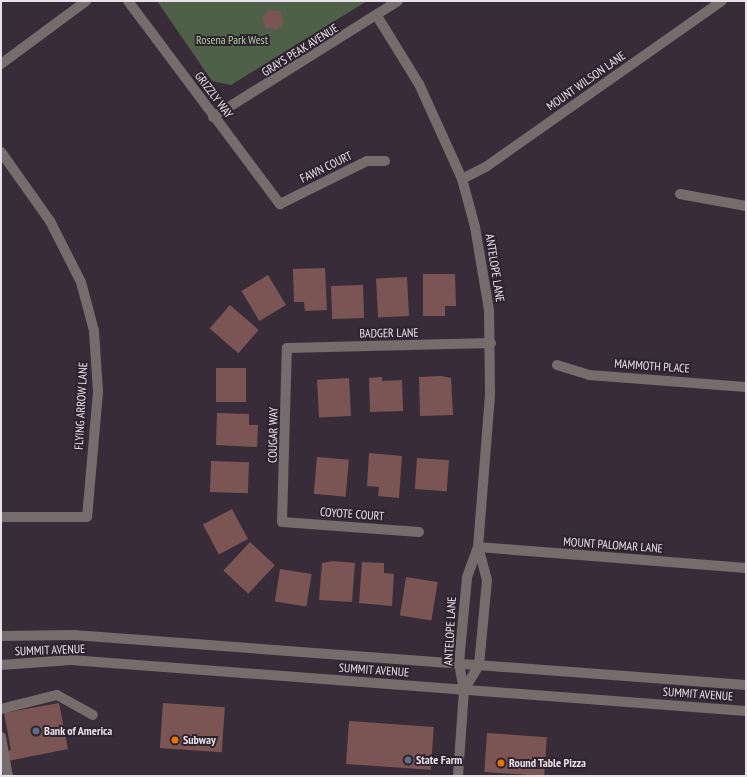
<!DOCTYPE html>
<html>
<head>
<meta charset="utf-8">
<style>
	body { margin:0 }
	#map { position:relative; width:747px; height:777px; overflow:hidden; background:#392c39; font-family:"PT Sans Narrow",sans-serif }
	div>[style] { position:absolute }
	.green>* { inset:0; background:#4f6049 }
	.building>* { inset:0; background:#7b5553; transform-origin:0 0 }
	.minor>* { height:10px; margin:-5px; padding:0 5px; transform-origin:5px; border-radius:5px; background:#766c6b }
	.dots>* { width:11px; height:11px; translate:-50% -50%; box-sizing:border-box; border:2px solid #2e232f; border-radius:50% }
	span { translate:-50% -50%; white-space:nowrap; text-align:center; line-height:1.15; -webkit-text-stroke:4px #2e232f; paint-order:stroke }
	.park-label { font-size:12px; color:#a9d09c }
	.street-label { font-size:12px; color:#eae2ea }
	.poi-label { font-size:12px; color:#eae2ea; font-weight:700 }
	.left { translate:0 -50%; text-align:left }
	.frame { position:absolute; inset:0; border:2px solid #eae2ea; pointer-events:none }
</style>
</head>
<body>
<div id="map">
	<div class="green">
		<i style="clip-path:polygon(157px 1px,367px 1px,231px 85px,212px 81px)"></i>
	</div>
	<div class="building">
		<i style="clip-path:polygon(269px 10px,280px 11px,284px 22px,277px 30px,266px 28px,262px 18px)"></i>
		<i style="clip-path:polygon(325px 268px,327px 310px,305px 311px,304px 302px,294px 302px,293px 269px)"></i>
		<i style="clip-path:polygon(423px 274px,455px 274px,456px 306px,445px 306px,445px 316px,423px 316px)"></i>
		<i style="left:268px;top:275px;width:35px;height:31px;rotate:59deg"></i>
		<i style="left:407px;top:277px;width:39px;height:31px;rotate:87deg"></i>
		<i style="left:363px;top:285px;width:33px;height:32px;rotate:88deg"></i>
		<i style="left:230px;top:305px;width:38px;height:31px;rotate:41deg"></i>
		<i style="left:216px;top:368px;width:30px;height:34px"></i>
		<i style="clip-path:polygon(441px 376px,451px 378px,453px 415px,420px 416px,419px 377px)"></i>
		<i style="clip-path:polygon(382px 377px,382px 381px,402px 380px,403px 411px,370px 412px,369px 378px)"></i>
		<i style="left:349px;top:378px;width:38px;height:32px;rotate:87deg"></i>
		<i style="clip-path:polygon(217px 413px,249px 414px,249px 425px,258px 425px,257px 447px,216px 445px)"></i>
		<i style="clip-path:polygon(369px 453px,402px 456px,399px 498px,378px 496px,379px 487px,367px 486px)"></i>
		<i style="left:317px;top:457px;width:32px;height:37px;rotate:5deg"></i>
		<i style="left:417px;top:458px;width:32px;height:31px;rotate:4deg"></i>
		<i style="left:211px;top:461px;width:38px;height:31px;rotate:2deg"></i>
		<i style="left:232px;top:509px;width:34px;height:33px;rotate:62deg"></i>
		<i style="left:250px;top:542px;width:34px;height:39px;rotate:43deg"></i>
		<i style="clip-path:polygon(333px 561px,355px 563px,352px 602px,319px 600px,322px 563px)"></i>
		<i style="clip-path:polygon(362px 562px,384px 563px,384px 573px,394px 574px,392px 606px,359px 603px)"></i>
		<i style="left:280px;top:569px;width:32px;height:33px;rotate:9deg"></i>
		<i style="left:406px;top:577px;width:32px;height:39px;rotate:9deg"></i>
		<i style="clip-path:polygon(59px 703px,68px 749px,8px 761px,6px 751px,11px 750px,4px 713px)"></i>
		<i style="left:163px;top:703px;width:62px;height:45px;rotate:4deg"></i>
		<i style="left:349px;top:721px;width:85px;height:43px;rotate:4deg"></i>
		<i style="left:487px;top:733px;width:60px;height:39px;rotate:4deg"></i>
	</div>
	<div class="minor">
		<i style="left:128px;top:1px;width:254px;rotate:53.2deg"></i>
		<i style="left:280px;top:204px;width:97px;rotate:-26.3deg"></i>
		<i style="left:367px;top:161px;width:18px"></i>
		<i style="left:377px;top:16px;width:80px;rotate:58.3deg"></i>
		<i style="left:419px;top:84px;width:104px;rotate:65.6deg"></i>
		<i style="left:462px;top:179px;width:50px;rotate:74.8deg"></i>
		<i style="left:475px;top:227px;width:84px;rotate:80.4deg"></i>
		<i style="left:489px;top:310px;width:85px;rotate:89.3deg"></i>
		<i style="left:490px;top:395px;width:152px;rotate:94.5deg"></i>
		<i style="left:478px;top:547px;width:33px;rotate:110deg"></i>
		<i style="left:467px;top:578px;width:85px;rotate:95.4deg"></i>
		<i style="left:459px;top:663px;width:27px;rotate:80deg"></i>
		<i style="left:464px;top:690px;width:86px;rotate:94deg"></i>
		<i style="left:1px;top:64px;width:106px;rotate:-36.5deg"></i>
		<i style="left:213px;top:117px;width:218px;rotate:-32.1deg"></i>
		<i style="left:1px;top:152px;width:85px;rotate:54.6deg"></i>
		<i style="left:50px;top:221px;width:68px;rotate:63.1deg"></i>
		<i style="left:81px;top:282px;width:51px;rotate:75.1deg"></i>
		<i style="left:94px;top:331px;width:61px;rotate:86.2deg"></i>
		<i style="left:98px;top:392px;width:125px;rotate:95deg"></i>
		<i style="left:87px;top:517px;width:86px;rotate:180deg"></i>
		<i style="left:462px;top:179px;width:28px;rotate:-27deg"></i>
		<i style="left:487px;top:166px;width:287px;rotate:-35.1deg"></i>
		<i style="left:680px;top:194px;width:67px;rotate:10.3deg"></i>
		<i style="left:557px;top:365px;width:34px;rotate:17deg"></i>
		<i style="left:589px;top:375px;width:157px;rotate:4.4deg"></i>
		<i style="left:419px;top:532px;width:137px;rotate:-175.8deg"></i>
		<i style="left:282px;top:522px;width:174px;rotate:-88.4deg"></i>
		<i style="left:287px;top:348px;width:204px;rotate:-1.4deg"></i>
		<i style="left:478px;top:547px;width:269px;rotate:4.5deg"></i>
		<i style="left:1px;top:636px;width:73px;rotate:-0.8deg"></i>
		<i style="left:74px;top:635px;width:674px;rotate:4.26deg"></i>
		<i style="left:1px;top:665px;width:70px;rotate:-4.1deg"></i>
		<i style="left:71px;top:660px;width:677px;rotate:4.32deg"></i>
		<i style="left:464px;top:690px;width:29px;rotate:-59deg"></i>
		<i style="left:479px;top:665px;width:85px;rotate:-84.6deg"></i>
		<i style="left:487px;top:580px;width:34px;rotate:-105deg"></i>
		<i style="left:1px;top:709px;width:58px;rotate:-14deg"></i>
		<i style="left:57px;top:695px;width:41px;rotate:29.1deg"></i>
		<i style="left:1px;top:737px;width:40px;rotate:80deg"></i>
	</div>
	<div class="dots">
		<i style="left:36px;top:731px;background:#5c6f8a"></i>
		<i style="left:175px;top:740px;background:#e8710a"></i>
		<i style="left:408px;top:760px;background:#5c6f8a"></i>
		<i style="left:501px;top:763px;background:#e8710a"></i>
	</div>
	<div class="park-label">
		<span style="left:232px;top:40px">Rosena Park West</span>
	</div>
	<div class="street-label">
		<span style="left:300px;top:50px;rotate:-32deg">GRAYS PEAK AVENUE</span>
		<span style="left:586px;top:81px;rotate:-35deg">MOUNT WILSON LANE</span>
		<span style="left:214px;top:95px;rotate:53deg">GRIZZLY WAY</span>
		<span style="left:326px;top:167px;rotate:-26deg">FAWN COURT</span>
		<span style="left:495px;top:268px;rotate:81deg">ANTELOPE LANE</span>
		<span style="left:389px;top:333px;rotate:-1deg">BADGER LANE</span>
		<span style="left:652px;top:366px;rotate:4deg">MAMMOTH PLACE</span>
		<span style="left:81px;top:406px;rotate:-87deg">FLYING ARROW LANE</span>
		<span style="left:273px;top:435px;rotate:-89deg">COUGAR WAY</span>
		<span style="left:352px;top:514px;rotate:4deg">COYOTE COURT</span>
		<span style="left:613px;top:545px;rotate:4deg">MOUNT PALOMAR LANE</span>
		<span style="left:450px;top:631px;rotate:-87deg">ANTELOPE LANE</span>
		<span style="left:50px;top:650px;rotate:-2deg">SUMMIT AVENUE</span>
		<span style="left:374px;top:670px;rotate:4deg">SUMMIT AVENUE</span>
		<span style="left:698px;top:694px;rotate:4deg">SUMMIT AVENUE</span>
	</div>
	<div class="poi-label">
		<span class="left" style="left:44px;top:731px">Bank of America</span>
		<span class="left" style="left:183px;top:740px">Subway</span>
		<span class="left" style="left:416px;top:760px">State Farm</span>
		<span class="left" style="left:509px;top:763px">Round Table Pizza</span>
	</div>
	<div class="frame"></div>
</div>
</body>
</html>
